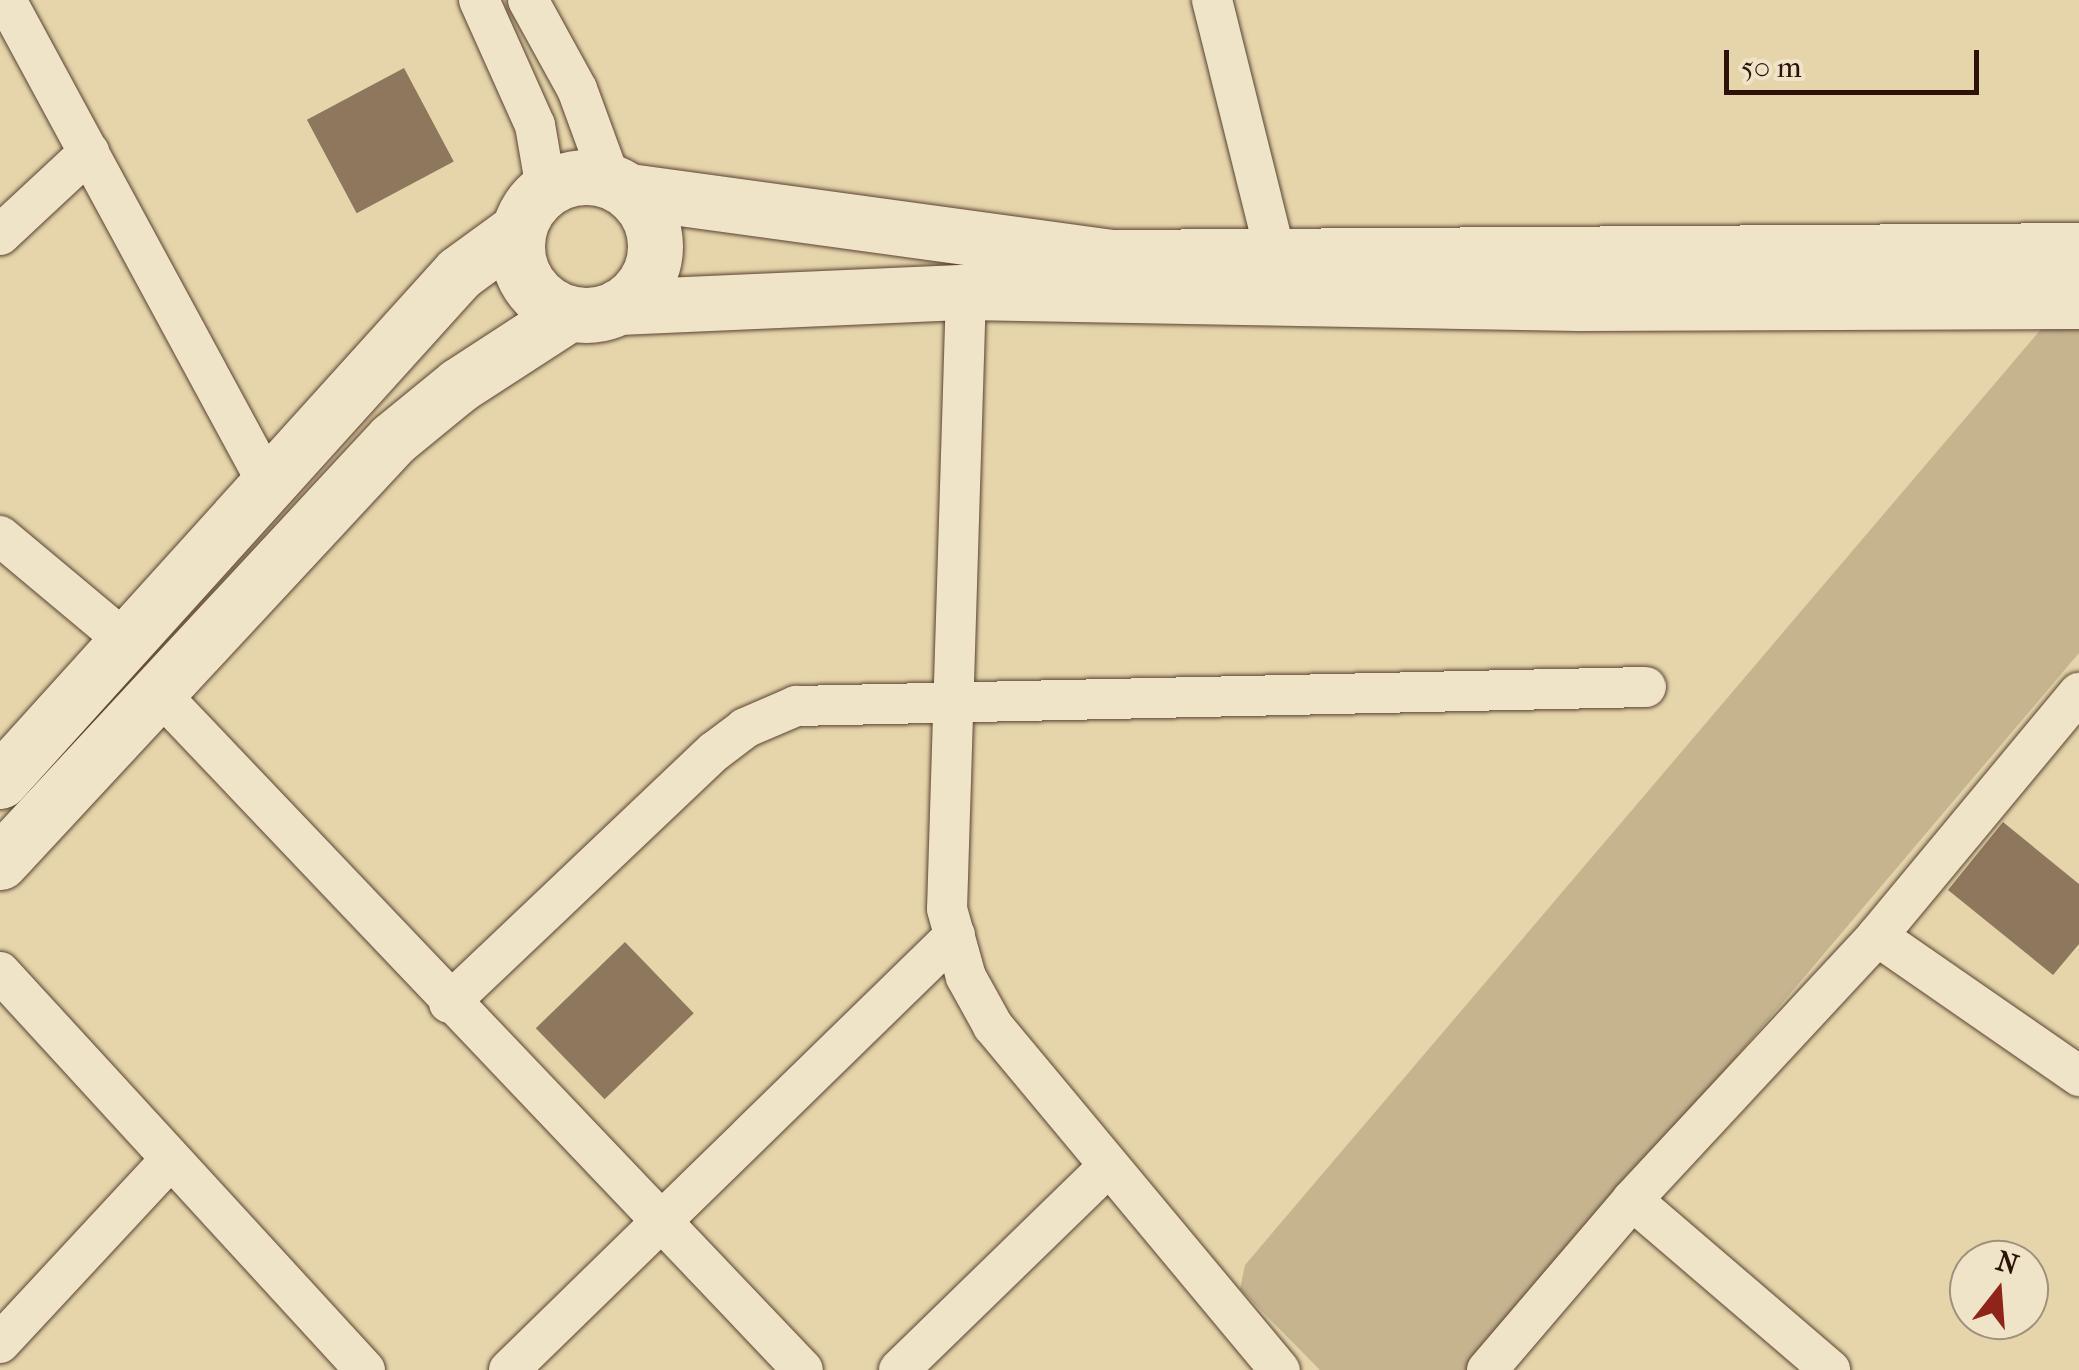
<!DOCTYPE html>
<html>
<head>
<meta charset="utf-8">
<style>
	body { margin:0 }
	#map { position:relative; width:2079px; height:1370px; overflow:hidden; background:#e6d5ab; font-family:"IM FELL French Canon",serif }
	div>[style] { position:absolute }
	.green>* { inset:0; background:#c6b48f }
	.building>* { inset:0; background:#8d775d; transform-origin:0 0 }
	.roads { filter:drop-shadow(0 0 2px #5a4332) drop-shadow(0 0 2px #5a4332) }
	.minor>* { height:40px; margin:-20px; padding:0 20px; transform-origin:20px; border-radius:20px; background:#efe4c8 }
	.secondary>* { height:55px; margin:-27.5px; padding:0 27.5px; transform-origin:27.5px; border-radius:27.5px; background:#efe4c8 }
	.secondary>.ring { margin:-27.5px; padding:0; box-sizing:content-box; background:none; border:55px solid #efe4c8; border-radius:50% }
	span { translate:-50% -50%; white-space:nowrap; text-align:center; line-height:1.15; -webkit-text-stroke:9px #efe4c8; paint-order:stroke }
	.north { position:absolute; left:1949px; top:1240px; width:100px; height:100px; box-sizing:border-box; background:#efe4c8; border:2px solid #a1907c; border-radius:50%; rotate:17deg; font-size:28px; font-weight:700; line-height:40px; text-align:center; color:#2c1209 }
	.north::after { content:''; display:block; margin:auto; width:35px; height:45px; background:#8f2418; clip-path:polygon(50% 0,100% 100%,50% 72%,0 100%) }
	.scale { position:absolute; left:1724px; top:50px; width:255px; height:45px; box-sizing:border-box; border:5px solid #2c1209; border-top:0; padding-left:12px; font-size:30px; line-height:35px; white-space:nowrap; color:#2c1209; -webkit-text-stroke:8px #efe4c8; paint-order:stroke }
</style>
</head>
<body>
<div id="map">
	<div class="green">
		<i style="clip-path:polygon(2042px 328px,2079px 330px,2079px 653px,1471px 1370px,1320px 1370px,1240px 1289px,1245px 1265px)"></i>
	</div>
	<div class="building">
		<i style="left:404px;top:68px;width:106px;height:110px;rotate:62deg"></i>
		<i style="clip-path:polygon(2003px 822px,2079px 884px,2079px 944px,2053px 975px,1948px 890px)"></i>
		<i style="left:625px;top:942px;width:99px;height:124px;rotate:46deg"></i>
	</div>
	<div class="roads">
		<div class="minor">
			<i style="left:6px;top:0;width:553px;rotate:61.58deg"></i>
			<i style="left:479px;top:0;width:137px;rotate:65.9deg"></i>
			<i style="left:535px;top:125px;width:65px;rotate:80.2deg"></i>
			<i style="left:528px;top:0;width:102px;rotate:61.2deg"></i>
			<i style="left:577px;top:89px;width:99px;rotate:69.9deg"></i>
			<i style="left:1212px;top:0;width:265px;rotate:76deg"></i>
			<i style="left:0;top:235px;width:122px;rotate:-43deg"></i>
			<i style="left:966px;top:292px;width:617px;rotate:91.76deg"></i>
			<i style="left:947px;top:909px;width:71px;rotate:74.4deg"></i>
			<i style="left:966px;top:977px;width:56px;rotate:61.1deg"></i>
			<i style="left:993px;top:1026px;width:448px;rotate:50.2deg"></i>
			<i style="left:0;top:536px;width:168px;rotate:39.9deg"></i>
			<i style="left:157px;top:691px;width:937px;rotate:46.43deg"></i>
			<i style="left:1877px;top:936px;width:246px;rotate:34.7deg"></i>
			<i style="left:0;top:972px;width:540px;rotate:47.48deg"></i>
			<i style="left:449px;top:1003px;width:366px;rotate:-43.5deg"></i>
			<i style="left:715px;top:751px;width:38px;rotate:-37deg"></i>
			<i style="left:745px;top:728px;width:56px;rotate:-23.3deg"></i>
			<i style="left:796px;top:706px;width:850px;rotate:-1.28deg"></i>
			<i style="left:1632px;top:1200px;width:261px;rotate:40.6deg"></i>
			<i style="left:0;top:1343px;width:251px;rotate:-47.1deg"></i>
			<i style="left:509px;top:1370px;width:623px;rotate:-44.28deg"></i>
			<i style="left:899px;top:1370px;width:291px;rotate:-44.2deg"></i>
			<i style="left:1487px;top:1370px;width:223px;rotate:-49.5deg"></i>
			<i style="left:1632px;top:1200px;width:360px;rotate:-47.1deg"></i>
			<i style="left:1877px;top:936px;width:316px;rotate:-50.3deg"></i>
		</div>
		<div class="secondary">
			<i class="ring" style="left:517px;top:177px;width:83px;height:83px"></i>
			<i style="left:629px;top:191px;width:487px;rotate:7.8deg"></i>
			<i style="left:1112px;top:257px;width:967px;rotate:-0.41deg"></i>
			<i style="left:618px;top:307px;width:348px;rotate:-2.5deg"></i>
			<i style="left:966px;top:292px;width:613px;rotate:1.03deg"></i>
			<i style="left:1579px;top:303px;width:500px;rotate:-0.23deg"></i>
			<i style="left:0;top:781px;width:685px;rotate:-47.9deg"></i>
			<i style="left:459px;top:273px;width:73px;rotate:-36.1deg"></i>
			<i style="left:0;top:862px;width:577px;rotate:-47.11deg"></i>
			<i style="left:393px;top:439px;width:85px;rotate:-39.3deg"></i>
			<i style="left:459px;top:385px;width:132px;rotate:-33deg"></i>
		</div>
	</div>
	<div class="north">N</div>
	<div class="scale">50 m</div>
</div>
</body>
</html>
